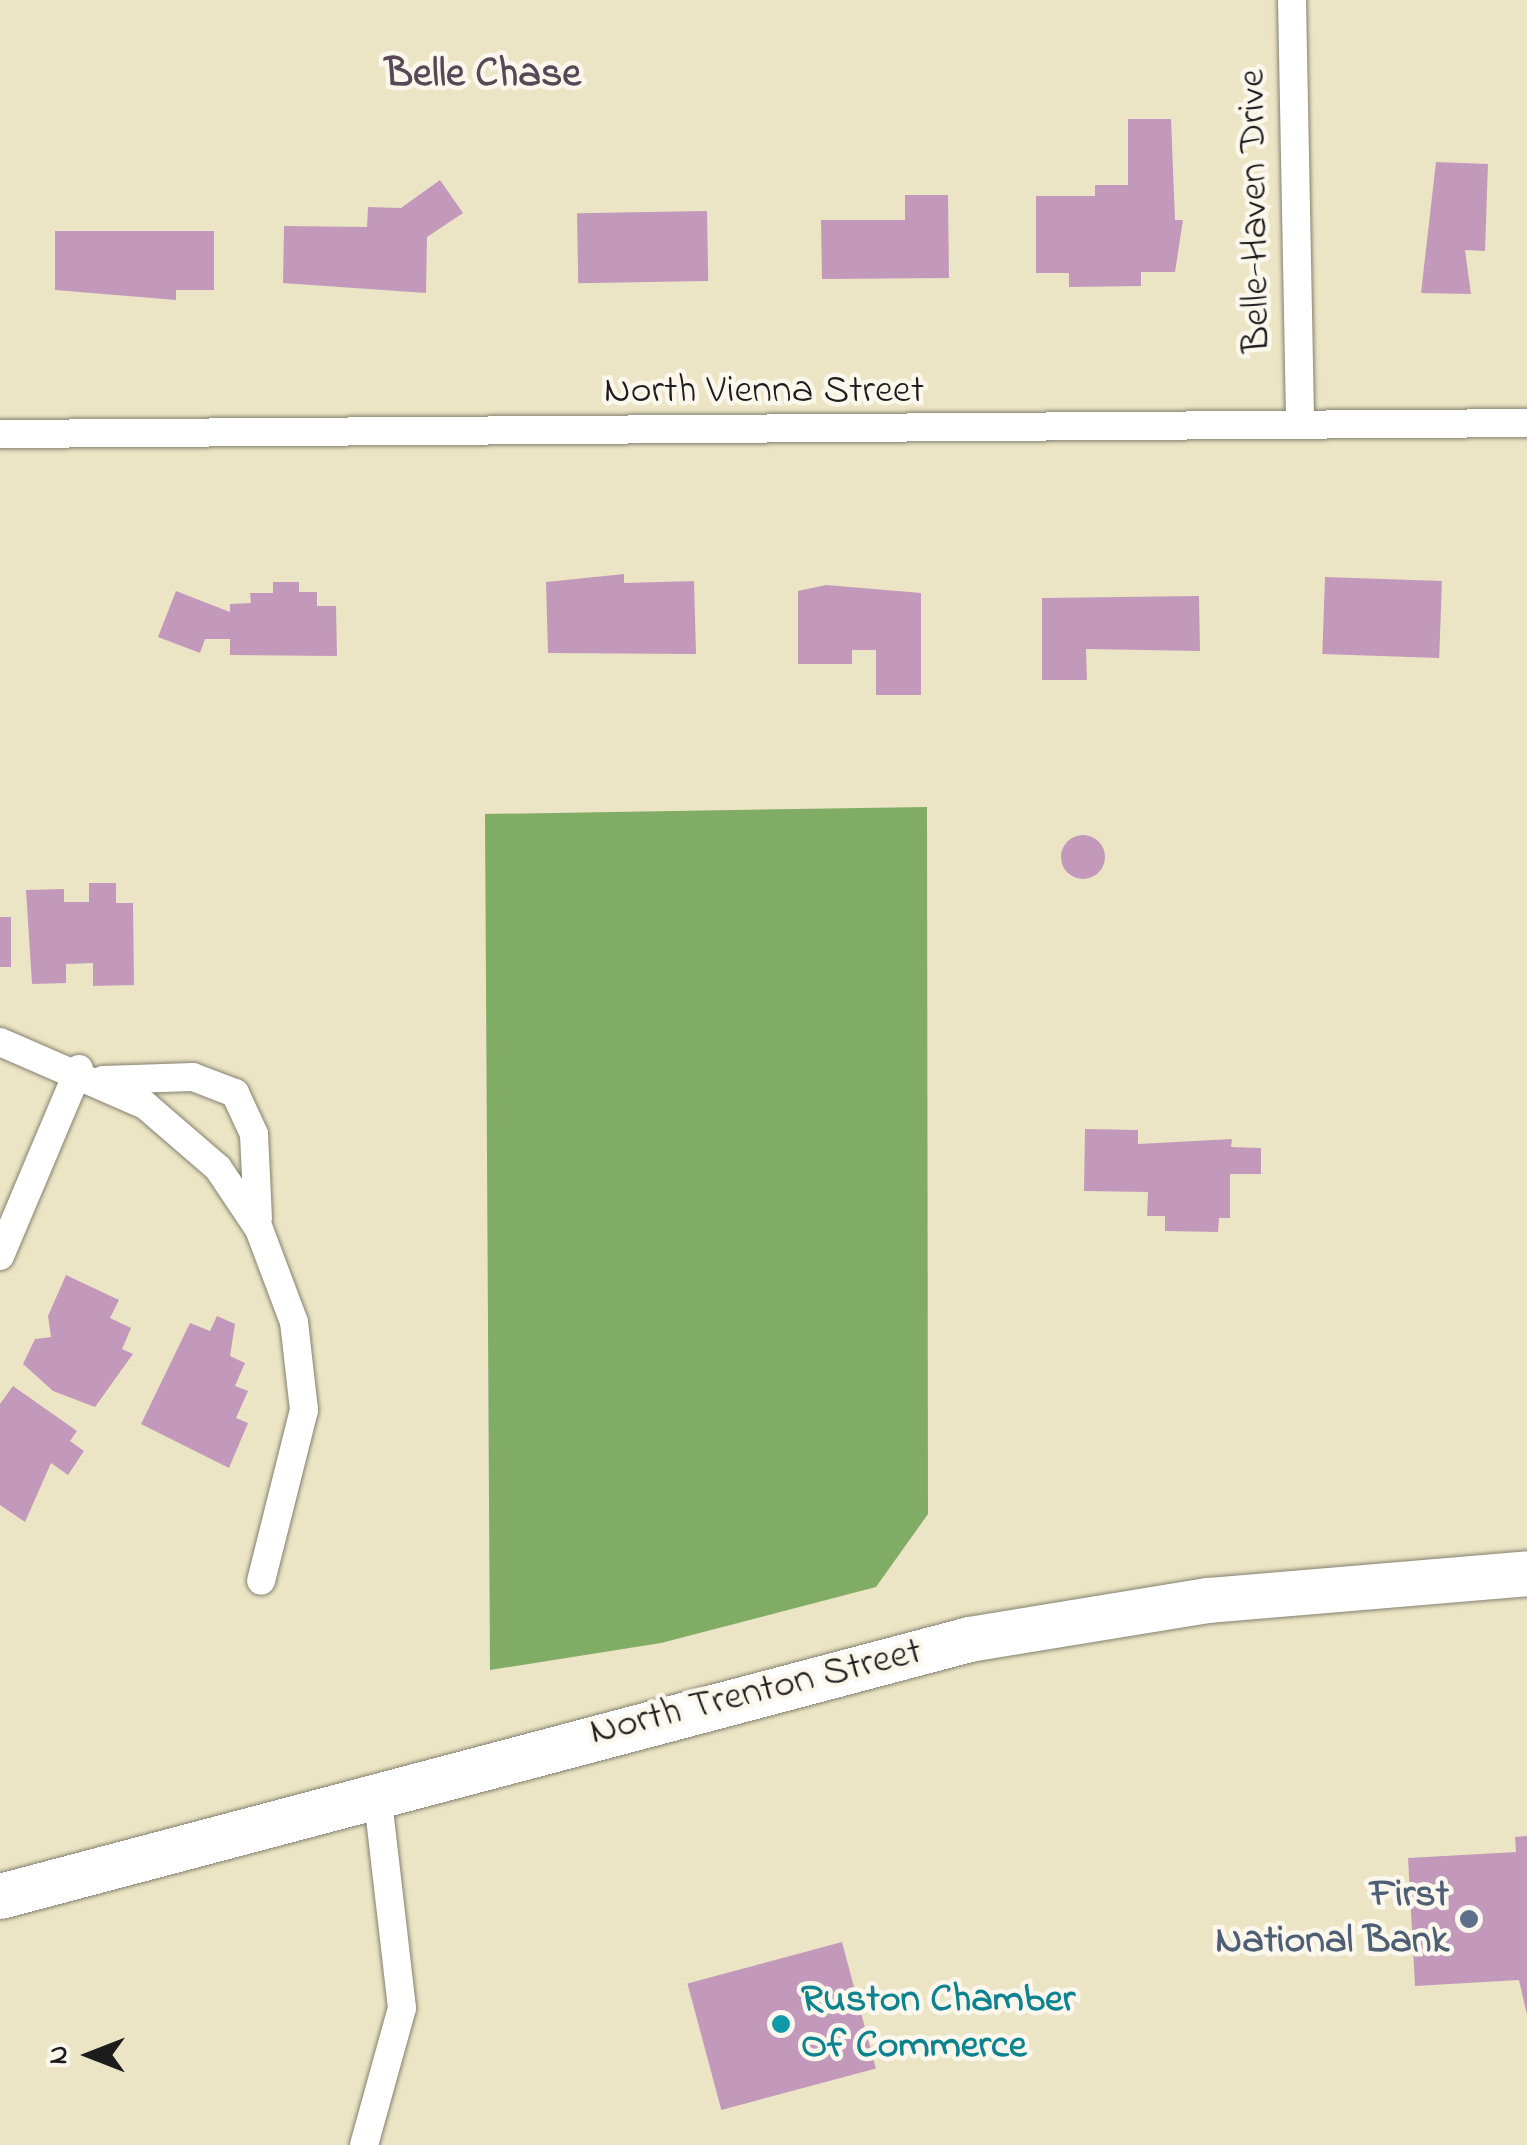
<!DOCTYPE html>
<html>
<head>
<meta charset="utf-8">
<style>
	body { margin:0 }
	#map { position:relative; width:1527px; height:2145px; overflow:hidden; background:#ece5c5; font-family:"Indie Flower",sans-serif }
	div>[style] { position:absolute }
	.forest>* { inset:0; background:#80ac66 }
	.building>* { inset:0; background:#c299bb; transform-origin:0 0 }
	.round { border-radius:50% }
	.roads { filter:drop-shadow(0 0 2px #848070) drop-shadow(0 0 2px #848070) }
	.minor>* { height:28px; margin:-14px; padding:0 14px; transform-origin:14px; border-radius:14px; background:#fff }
	.trunk>* { height:45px; margin:-22.5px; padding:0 22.5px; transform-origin:22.5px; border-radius:22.5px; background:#fff }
	.dots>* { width:28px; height:28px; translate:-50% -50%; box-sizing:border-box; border:5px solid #fbf7ec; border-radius:50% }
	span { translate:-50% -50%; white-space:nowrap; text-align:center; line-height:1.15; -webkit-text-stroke:9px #fbf7ec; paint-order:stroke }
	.street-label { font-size:40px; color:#1c1c1c }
	.service-label { font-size:40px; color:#4e5e75; font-weight:700 }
	.right { translate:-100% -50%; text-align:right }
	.culture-label { font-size:40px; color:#0d838f; font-weight:700 }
	.left { translate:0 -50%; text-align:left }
	.neighbourhood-label { font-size:42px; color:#564854; font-weight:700 }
	.north { position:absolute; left:40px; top:2005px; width:100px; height:100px; -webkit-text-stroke:8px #fbf7ec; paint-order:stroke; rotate:270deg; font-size:28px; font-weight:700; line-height:40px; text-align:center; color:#1c1c1c }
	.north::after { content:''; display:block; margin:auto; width:35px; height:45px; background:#1c1c1c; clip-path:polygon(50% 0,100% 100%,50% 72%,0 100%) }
</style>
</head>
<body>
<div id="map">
	<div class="forest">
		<i style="clip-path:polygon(927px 807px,928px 1514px,876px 1587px,661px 1643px,490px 1670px,485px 814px)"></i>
	</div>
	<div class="building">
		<i style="clip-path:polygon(1128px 119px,1171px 119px,1175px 220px,1183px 220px,1175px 272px,1141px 272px,1141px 286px,1069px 287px,1069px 273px,1036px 273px,1036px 196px,1095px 196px,1095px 185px,1128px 185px)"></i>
		<i style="clip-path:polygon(1436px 162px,1488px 164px,1485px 251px,1465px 250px,1471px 294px,1421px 293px)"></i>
		<i style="clip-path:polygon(440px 180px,463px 213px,427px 237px,426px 293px,283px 283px,284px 226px,367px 227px,368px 207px,401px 208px)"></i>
		<i style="clip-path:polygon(905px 195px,948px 195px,949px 278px,822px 279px,821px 220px,905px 220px)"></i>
		<i style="left:707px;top:211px;width:70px;height:130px;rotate:89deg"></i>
		<i style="clip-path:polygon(55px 231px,214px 231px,214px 290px,176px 290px,176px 300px,55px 290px)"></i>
		<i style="clip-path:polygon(624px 574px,624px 583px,694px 581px,696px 654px,548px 653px,546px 582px)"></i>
		<i style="left:1325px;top:577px;width:117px;height:77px;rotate:2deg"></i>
		<i style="clip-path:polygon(273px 582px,299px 582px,299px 592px,317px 592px,317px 606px,336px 606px,337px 656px,230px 655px,230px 639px,205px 639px,200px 653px,158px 637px,176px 591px,230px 612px,230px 604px,251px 603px,250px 593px,273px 593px)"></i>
		<i style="clip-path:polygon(826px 585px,921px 593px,921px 695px,876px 695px,876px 650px,852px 650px,852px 664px,798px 664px,798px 591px)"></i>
		<i style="clip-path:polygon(1199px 596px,1200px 651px,1086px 649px,1087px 680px,1042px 680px,1042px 598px)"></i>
		<i class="round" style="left:1061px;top:835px;width:44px;height:44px"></i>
		<i style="clip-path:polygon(89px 883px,116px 883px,116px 903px,133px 903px,134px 985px,93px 986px,93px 963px,66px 964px,66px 983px,32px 984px,26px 890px,64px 889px,64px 902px,89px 902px)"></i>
		<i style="left:0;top:917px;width:11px;height:50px"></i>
		<i style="clip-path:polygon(1085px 1129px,1138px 1130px,1138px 1144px,1232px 1139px,1231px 1147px,1261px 1148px,1261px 1174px,1230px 1174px,1230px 1218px,1219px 1218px,1218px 1232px,1165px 1231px,1165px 1216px,1147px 1216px,1148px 1192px,1084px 1191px)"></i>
		<i style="clip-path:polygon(66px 1275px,119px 1300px,110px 1318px,131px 1328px,122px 1349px,133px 1354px,95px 1407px,53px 1391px,23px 1364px,35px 1339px,51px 1337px,48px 1316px)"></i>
		<i style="clip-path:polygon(217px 1316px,235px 1324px,230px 1356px,245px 1363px,235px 1386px,248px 1391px,236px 1418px,248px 1423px,229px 1468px,141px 1424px,190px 1323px,210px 1331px)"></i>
		<i style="clip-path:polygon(13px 1386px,77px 1431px,70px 1441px,84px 1451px,68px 1475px,51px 1463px,25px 1522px,0 1505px,0 1404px)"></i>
		<i style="clip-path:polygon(1527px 1836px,1527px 2015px,1519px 1980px,1415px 1986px,1408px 1858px,1516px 1852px,1515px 1837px)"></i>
		<i style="left:842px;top:1942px;width:131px;height:160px;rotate:75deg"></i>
	</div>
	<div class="roads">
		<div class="minor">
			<i style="left:1292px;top:0;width:421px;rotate:88.9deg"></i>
			<i style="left:0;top:434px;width:1527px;rotate:-0.41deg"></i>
			<i style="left:0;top:1042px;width:158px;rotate:23.5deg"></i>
			<i style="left:145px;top:1105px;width:96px;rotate:40.8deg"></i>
			<i style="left:218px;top:1168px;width:73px;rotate:56.1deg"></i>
			<i style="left:259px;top:1229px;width:99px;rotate:69.4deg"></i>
			<i style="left:294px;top:1322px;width:89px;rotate:83.5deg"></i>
			<i style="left:304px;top:1410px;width:176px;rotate:104.1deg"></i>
			<i style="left:103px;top:1080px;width:90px;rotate:-1.9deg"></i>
			<i style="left:193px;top:1077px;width:45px;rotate:20.9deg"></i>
			<i style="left:235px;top:1093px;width:45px;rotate:65.1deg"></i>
			<i style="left:254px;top:1134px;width:84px;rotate:87.3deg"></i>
			<i style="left:0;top:1256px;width:203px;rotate:-67.1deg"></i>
			<i style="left:364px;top:2145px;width:142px;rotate:-74.5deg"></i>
			<i style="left:402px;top:2008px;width:216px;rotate:-96.6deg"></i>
		</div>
		<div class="trunk">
			<i style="left:0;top:1896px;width:1003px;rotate:-14.85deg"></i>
			<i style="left:969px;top:1639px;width:242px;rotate:-9.3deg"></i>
			<i style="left:1208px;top:1600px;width:320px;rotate:-4.8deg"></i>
		</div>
	</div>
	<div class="dots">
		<i style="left:1469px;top:1919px;background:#5c6f8a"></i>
		<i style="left:781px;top:2024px;background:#0f9aa8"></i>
	</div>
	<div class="street-label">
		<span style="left:1256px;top:211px;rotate:-91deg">Belle-Haven Drive</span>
		<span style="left:764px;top:392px">North Vienna Street</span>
		<span style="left:756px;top:1693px;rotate:-14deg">North Trenton Street</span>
	</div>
	<div class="service-label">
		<span class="right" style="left:1449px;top:1919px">First<br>National Bank</span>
	</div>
	<div class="culture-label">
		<span class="left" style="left:801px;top:2024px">Ruston Chamber<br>Of Commerce</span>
	</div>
	<div class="neighbourhood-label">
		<span style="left:483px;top:75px">Belle Chase</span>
	</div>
	<div class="north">N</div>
</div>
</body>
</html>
